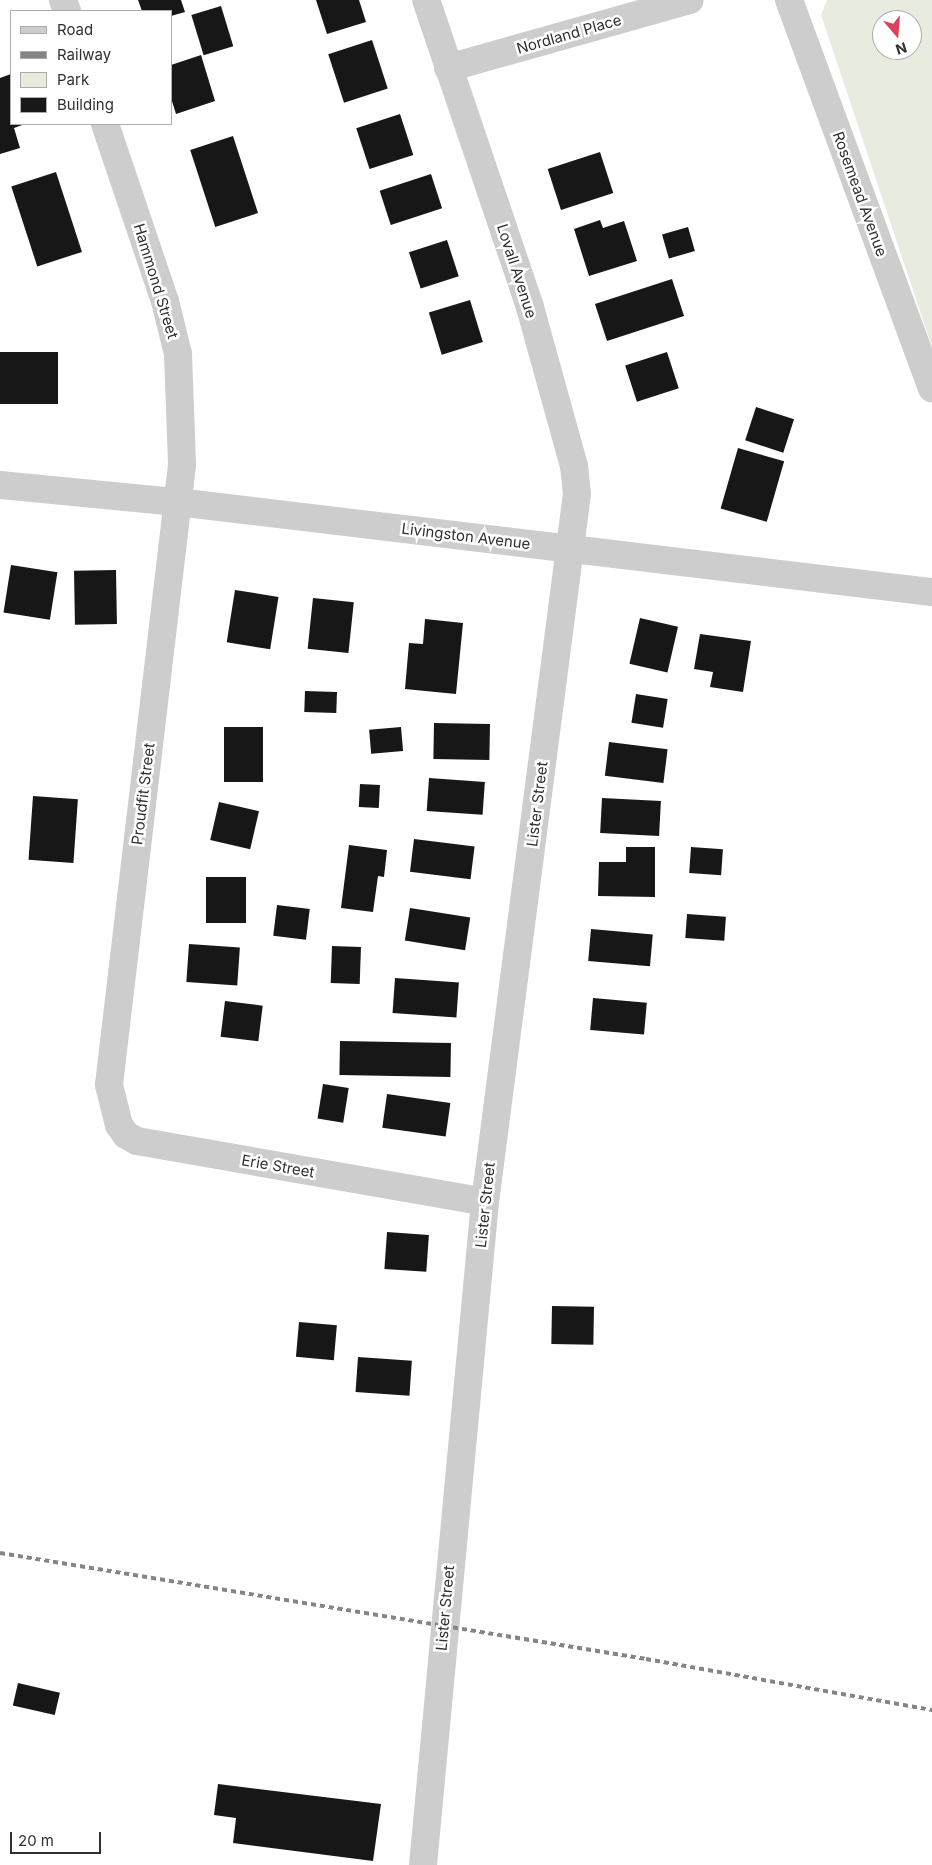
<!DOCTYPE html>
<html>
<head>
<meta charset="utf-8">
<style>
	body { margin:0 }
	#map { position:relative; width:932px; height:1865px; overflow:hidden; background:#fff; font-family:Inter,sans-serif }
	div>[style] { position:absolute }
	.green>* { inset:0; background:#e7ecdf }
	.building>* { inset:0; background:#171717; transform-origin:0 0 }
	.minor>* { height:28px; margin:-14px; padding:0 14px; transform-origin:14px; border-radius:14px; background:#cdcdcd }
	.rail>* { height:4px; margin-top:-2px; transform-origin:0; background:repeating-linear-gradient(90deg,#858585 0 5px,transparent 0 9px) }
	span { translate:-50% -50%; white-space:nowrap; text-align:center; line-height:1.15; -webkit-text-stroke:5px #fff; paint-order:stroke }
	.street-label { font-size:15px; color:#303030 }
	.legend { position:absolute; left:10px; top:10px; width:162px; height:115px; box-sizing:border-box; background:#fff; border:1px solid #acacac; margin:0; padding:6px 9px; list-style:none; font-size:15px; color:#303030 }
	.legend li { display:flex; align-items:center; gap:10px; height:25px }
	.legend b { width:25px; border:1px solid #acacac }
	.north { position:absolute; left:872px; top:10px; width:50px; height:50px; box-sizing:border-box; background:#fff; border:1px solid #acacac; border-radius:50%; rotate:162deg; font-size:14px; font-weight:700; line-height:20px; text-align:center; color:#303030 }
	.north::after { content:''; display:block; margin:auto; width:18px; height:22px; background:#d9415c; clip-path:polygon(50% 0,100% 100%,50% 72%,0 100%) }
	.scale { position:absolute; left:10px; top:1832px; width:91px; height:22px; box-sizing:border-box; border:2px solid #303030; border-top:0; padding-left:6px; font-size:15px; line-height:18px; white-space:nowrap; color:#303030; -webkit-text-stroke:4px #fff; paint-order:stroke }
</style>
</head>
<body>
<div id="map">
	<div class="green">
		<i style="clip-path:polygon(evenodd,827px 0,932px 0,932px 347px,821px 15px,827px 0,882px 20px,912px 20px,912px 50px,882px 50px,882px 20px)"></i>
	</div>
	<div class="building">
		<i style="clip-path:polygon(138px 0,181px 0,185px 12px,171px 16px,171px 11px,142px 11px)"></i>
		<i style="clip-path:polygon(316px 0,359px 0,366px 22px,327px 34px)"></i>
		<i style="left:221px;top:6px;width:42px;height:31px;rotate:73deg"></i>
		<i style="left:372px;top:40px;width:51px;height:46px;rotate:72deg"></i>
		<i style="clip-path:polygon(201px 55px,215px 101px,176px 114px,171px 98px,171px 65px)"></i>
		<i style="clip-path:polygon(11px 74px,11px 124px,25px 124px,14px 128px,20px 148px,0 154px,0 78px)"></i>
		<i style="left:400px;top:114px;width:43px;height:46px;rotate:72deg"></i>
		<i style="left:233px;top:136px;width:81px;height:45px;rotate:72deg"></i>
		<i style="left:600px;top:152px;width:43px;height:55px;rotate:72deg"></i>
		<i style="left:56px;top:172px;width:84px;height:47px;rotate:72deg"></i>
		<i style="left:431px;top:174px;width:36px;height:54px;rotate:72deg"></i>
		<i style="clip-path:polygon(600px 220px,603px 228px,624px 221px,637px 261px,589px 276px,574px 229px)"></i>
		<i style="left:688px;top:227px;width:25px;height:27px;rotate:74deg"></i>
		<i style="left:447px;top:240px;width:38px;height:40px;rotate:72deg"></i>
		<i style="left:672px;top:279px;width:39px;height:81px;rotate:72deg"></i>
		<i style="left:470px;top:300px;width:44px;height:43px;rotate:73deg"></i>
		<i style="left:0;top:352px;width:58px;height:52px"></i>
		<i style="left:667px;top:352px;width:38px;height:44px;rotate:72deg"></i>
		<i style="left:756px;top:407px;width:40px;height:35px;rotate:18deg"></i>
		<i style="left:738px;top:448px;width:48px;height:63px;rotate:16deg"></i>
		<i style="left:11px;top:565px;width:47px;height:48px;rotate:9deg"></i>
		<i style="left:116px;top:570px;width:54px;height:42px;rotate:89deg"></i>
		<i style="left:235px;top:590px;width:44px;height:53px;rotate:9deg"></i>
		<i style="left:313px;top:598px;width:41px;height:51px;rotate:6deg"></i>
		<i style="left:640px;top:618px;width:39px;height:47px;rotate:13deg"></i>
		<i style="clip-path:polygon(425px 619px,463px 623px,456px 694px,405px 689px,409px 643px,423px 644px)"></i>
		<i style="clip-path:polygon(700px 634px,751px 641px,743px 692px,710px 687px,713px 672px,694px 669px)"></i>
		<i style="left:305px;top:691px;width:32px;height:21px;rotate:2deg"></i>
		<i style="left:636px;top:694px;width:32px;height:29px;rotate:9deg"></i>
		<i style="left:434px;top:723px;width:56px;height:36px;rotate:1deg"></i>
		<i style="left:224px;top:727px;width:39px;height:55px"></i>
		<i style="left:401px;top:727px;width:24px;height:32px;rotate:85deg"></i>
		<i style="left:609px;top:742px;width:59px;height:34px;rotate:7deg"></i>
		<i style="left:429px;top:778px;width:56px;height:33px;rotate:4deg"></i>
		<i style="left:360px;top:784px;width:20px;height:23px;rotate:3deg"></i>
		<i style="left:33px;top:796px;width:45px;height:64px;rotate:4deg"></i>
		<i style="left:602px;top:798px;width:59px;height:35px;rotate:3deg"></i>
		<i style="left:219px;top:802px;width:41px;height:39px;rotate:13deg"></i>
		<i style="left:414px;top:839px;width:61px;height:33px;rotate:7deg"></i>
		<i style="clip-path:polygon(349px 845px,387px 850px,384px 877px,378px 876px,373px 912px,341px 908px)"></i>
		<i style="clip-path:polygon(626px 847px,655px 847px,655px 897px,598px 896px,599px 862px,626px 862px)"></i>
		<i style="left:691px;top:847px;width:32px;height:26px;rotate:4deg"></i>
		<i style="left:206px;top:877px;width:40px;height:46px"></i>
		<i style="left:277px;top:905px;width:33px;height:31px;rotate:7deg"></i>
		<i style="left:410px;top:908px;width:61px;height:33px;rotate:9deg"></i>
		<i style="left:687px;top:914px;width:39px;height:24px;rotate:4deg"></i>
		<i style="left:591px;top:929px;width:62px;height:32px;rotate:5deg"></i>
		<i style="left:189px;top:944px;width:51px;height:38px;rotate:4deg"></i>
		<i style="left:332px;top:946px;width:29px;height:37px;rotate:2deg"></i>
		<i style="left:395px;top:978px;width:64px;height:35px;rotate:4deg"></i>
		<i style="left:593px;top:998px;width:54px;height:32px;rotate:5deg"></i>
		<i style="left:225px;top:1001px;width:38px;height:36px;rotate:7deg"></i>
		<i style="left:340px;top:1041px;width:111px;height:34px;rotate:1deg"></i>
		<i style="left:323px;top:1084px;width:26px;height:35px;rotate:9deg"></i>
		<i style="left:387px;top:1094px;width:64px;height:34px;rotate:8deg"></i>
		<i style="left:387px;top:1232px;width:42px;height:37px;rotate:4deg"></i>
		<i style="left:552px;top:1306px;width:42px;height:38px;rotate:1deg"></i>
		<i style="left:299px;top:1322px;width:38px;height:35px;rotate:5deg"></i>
		<i style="left:358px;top:1357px;width:54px;height:35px;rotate:4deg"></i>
		<i style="left:18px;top:1683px;width:43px;height:23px;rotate:13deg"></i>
		<i style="clip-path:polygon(218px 1784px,381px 1804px,373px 1861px,233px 1843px,236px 1818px,214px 1815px)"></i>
	</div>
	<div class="minor">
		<i style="left:63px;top:0;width:12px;rotate:70deg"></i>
		<i style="left:789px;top:0;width:414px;rotate:69.8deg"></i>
		<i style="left:448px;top:68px;width:251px;rotate:-15.7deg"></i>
		<i style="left:105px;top:124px;width:187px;rotate:71.3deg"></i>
		<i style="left:165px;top:301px;width:55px;rotate:76.2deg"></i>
		<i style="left:178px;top:354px;width:111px;rotate:87.9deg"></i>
		<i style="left:182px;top:465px;width:624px;rotate:96.72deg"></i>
		<i style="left:109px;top:1085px;width:41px;rotate:76deg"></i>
		<i style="left:119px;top:1125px;width:12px;rotate:55deg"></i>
		<i style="left:126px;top:1135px;width:13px;rotate:29deg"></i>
		<i style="left:137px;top:1141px;width:353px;rotate:9.9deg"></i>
		<i style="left:0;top:485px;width:178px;rotate:5.5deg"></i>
		<i style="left:177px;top:502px;width:760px;rotate:6.8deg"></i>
		<i style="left:423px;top:1865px;width:666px;rotate:-84.66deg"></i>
		<i style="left:485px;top:1202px;width:714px;rotate:-82.6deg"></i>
		<i style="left:577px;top:494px;width:28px;rotate:-96deg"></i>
		<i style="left:574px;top:466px;width:165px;rotate:-105.5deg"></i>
		<i style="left:530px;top:307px;width:324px;rotate:-108.7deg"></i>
	</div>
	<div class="rail">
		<i style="left:0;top:1553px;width:655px;rotate:9.32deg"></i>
		<i style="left:646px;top:1659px;width:291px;rotate:10.1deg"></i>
	</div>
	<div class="street-label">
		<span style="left:569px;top:34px;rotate:-16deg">Nordland Place</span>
		<span style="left:860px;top:194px;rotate:70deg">Rosemead Avenue</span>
		<span style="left:517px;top:271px;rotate:72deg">Lovall Avenue</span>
		<span style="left:156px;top:281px;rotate:73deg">Hammond Street</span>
		<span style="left:466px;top:536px;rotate:7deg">Livingston Avenue</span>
		<span style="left:143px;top:794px;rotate:-83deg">Proudfit Street</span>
		<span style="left:537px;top:804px;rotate:-83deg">Lister Street</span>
		<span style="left:278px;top:1166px;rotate:10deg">Erie Street</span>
		<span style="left:485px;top:1205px;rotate:-84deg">Lister Street</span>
		<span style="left:445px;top:1608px;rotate:-85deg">Lister Street</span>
	</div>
	<ul class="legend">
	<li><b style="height:6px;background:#cdcdcd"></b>Road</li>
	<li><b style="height:6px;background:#858585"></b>Railway</li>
	<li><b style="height:14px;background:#e7ecdf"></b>Park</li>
	<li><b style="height:14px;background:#171717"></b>Building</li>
	</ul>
	<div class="north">N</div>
	<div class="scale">20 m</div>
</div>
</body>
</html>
